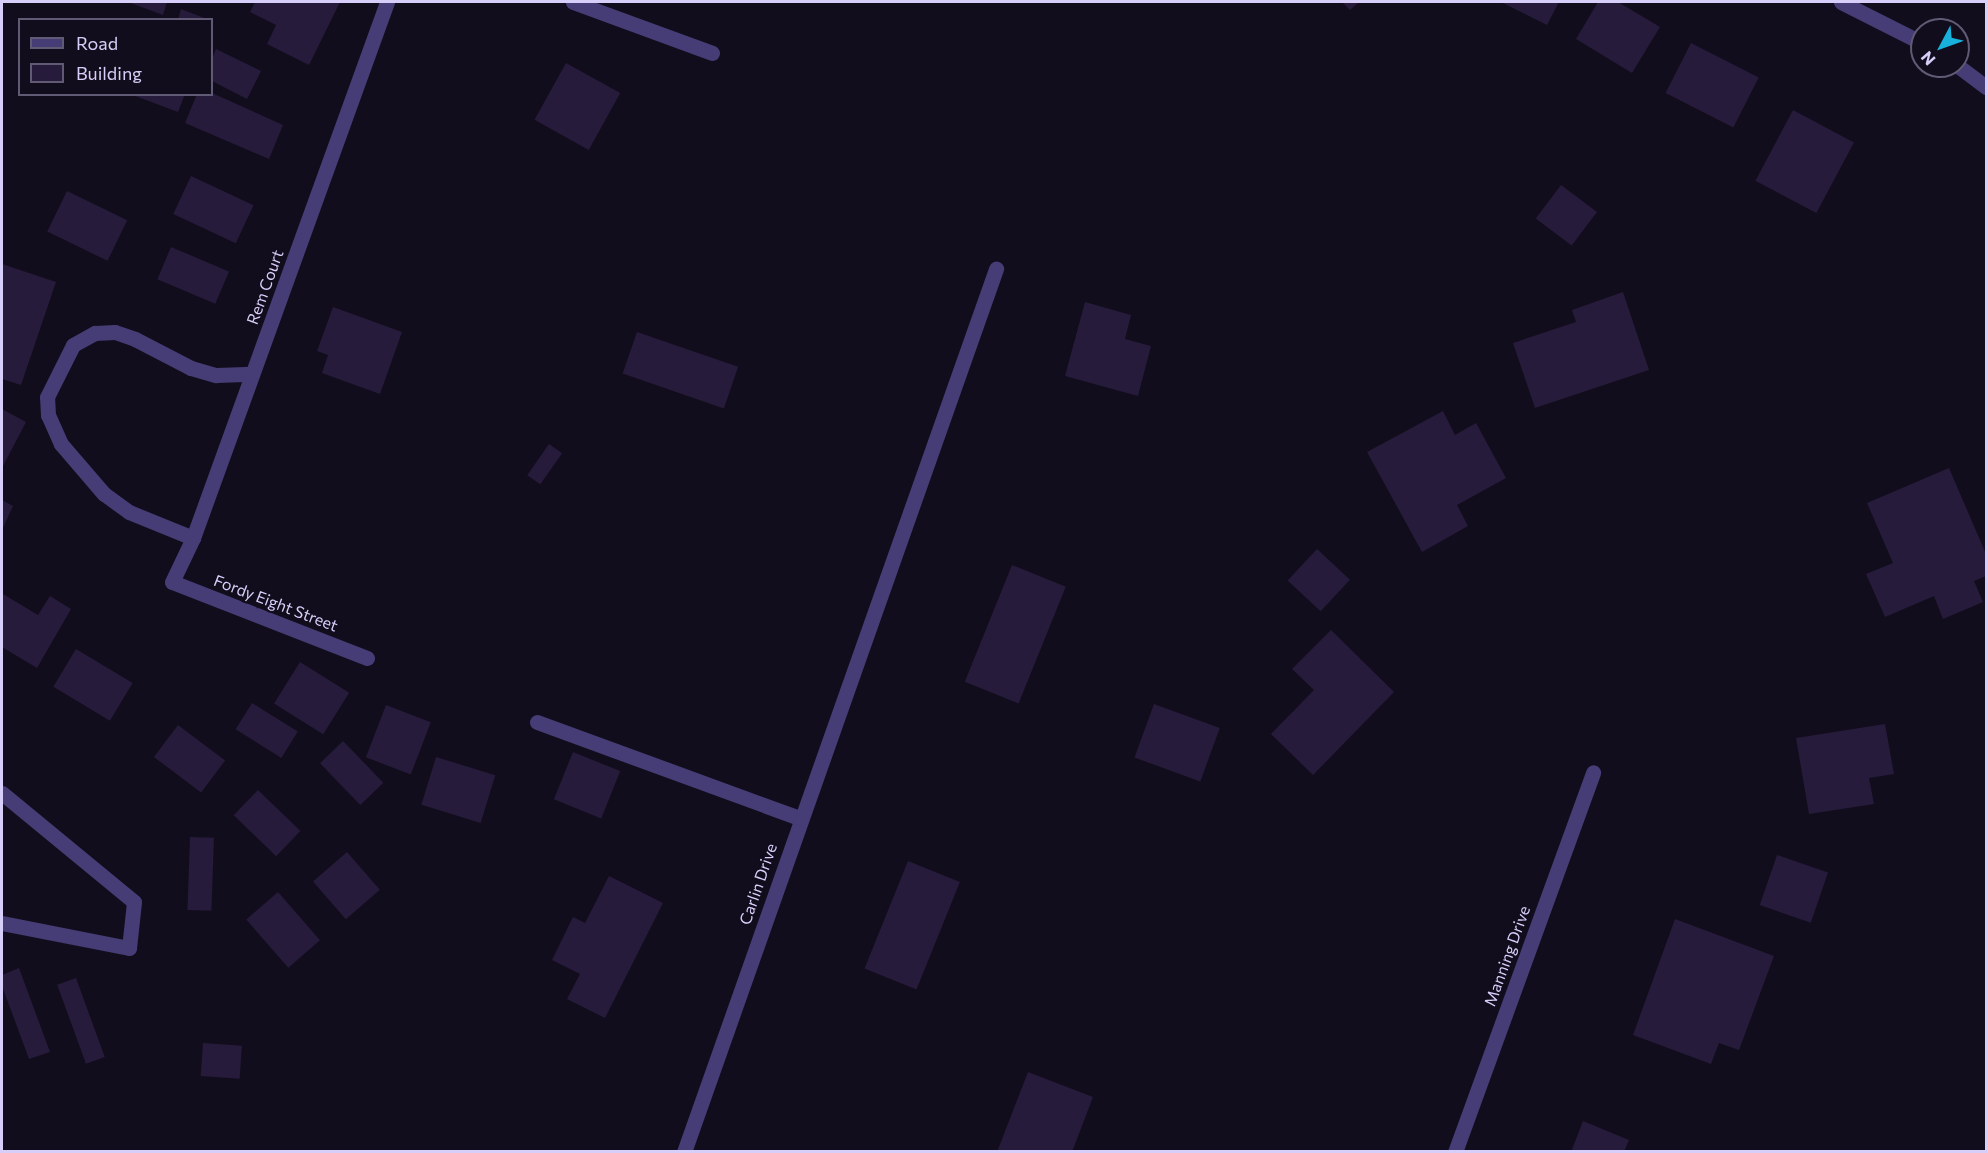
<!DOCTYPE html>
<html>
<head>
<meta charset="utf-8">
<style>
	body { margin:0 }
	#map { position:relative; width:1988px; height:1153px; overflow:hidden; background:#120d1c; font-family:Commissioner,sans-serif }
	div>[style] { position:absolute }
	.building>* { inset:0; background:#261b3b; transform-origin:0 0 }
	.minor>* { height:15px; margin:-7.5px; padding:0 7.5px; transform-origin:7.5px; border-radius:7.5px; background:#463d76 }
	span { translate:-50% -50%; white-space:nowrap; text-align:center; line-height:1.15; -webkit-text-stroke:4.5px #120d1c; paint-order:stroke }
	.street-label { font-size:16px; color:#d8cefa }
	.frame { position:absolute; inset:0; border:3px solid #d8cefa; pointer-events:none }
	.legend { position:absolute; left:18px; top:18px; width:195px; height:78px; box-sizing:border-box; background:#120d1c; border:2px solid #615a75; margin:0; padding:8px 10px; list-style:none; font-size:18px; color:#d8cefa }
	.legend li { display:flex; align-items:center; gap:12px; height:30px }
	.legend b { width:30px; border:2px solid #615a75 }
	.north { position:absolute; left:1910px; top:18px; width:60px; height:60px; box-sizing:border-box; background:#120d1c; border:2px solid #615a75; border-radius:50%; rotate:229deg; font-size:16px; font-weight:700; line-height:24px; text-align:center; color:#d8cefa }
	.north::after { content:''; display:block; margin:auto; width:21px; height:27px; background:#17b1dc; clip-path:polygon(50% 0,100% 100%,50% 72%,0 100%) }
</style>
</head>
<body>
<div id="map">
	<div class="building">
		<i style="clip-path:polygon(128px 2px,167px 2px,163px 15px)"></i>
		<i style="clip-path:polygon(255px 2px,340px 2px,309px 65px,267px 44px,276px 25px,250px 12px)"></i>
		<i style="clip-path:polygon(1342px 2px,1359px 2px,1350px 10px)"></i>
		<i style="clip-path:polygon(1501px 2px,1559px 2px,1547px 25px)"></i>
		<i style="clip-path:polygon(1598px 2px,1618px 2px,1660px 27px,1632px 73px,1576px 39px)"></i>
		<i style="clip-path:polygon(181px 9px,207px 19px,207px 20px,178px 20px)"></i>
		<i style="left:1691px;top:43px;width:76px;height:56px;rotate:27deg"></i>
		<i style="clip-path:polygon(216px 49px,261px 71px,247px 99px,212px 81px,212px 59px)"></i>
		<i style="left:566px;top:63px;width:62px;height:65px;rotate:29deg"></i>
		<i style="clip-path:polygon(212px 93px,283px 125px,269px 159px,185px 123px,197px 94px)"></i>
		<i style="clip-path:polygon(130px 94px,185px 94px,178px 112px)"></i>
		<i style="left:1793px;top:110px;width:69px;height:80px;rotate:28deg"></i>
		<i style="left:191px;top:176px;width:69px;height:42px;rotate:25deg"></i>
		<i style="left:1561px;top:185px;width:45px;height:42px;rotate:37deg"></i>
		<i style="left:67px;top:191px;width:67px;height:45px;rotate:26deg"></i>
		<i style="left:171px;top:247px;width:63px;height:35px;rotate:23deg"></i>
		<i style="clip-path:polygon(2px 264px,56px 282px,21px 385px,2px 379px)"></i>
		<i style="clip-path:polygon(1623px 292px,1649px 370px,1535px 408px,1513px 343px,1576px 322px,1572px 310px)"></i>
		<i style="clip-path:polygon(1085px 302px,1131px 315px,1125px 339px,1151px 346px,1138px 396px,1065px 376px)"></i>
		<i style="clip-path:polygon(333px 307px,402px 332px,380px 394px,322px 373px,328px 355px,317px 351px)"></i>
		<i style="left:637px;top:332px;width:107px;height:44px;rotate:19deg"></i>
		<i style="clip-path:polygon(2px 409px,26px 422px,2px 468px)"></i>
		<i style="clip-path:polygon(1443px 411px,1455px 435px,1476px 423px,1506px 478px,1457px 505px,1468px 526px,1422px 552px,1367px 452px)"></i>
		<i style="left:549px;top:444px;width:16px;height:38px;rotate:35deg"></i>
		<i style="clip-path:polygon(1949px 468px,1986px 554px,1986px 576px,1974px 581px,1983px 602px,1943px 619px,1934px 596px,1885px 617px,1866px 574px,1893px 563px,1867px 503px)"></i>
		<i style="clip-path:polygon(2px 500px,13px 506px,2px 530px)"></i>
		<i style="left:1317px;top:549px;width:45px;height:43px;rotate:43deg"></i>
		<i style="left:1012px;top:565px;width:58px;height:126px;rotate:22deg"></i>
		<i style="clip-path:polygon(3px 594px,38px 615px,50px 596px,71px 609px,37px 668px,2px 647px)"></i>
		<i style="clip-path:polygon(1331px 630px,1394px 692px,1313px 775px,1271px 734px,1314px 690px,1292px 669px)"></i>
		<i style="left:76px;top:649px;width:66px;height:44px;rotate:31deg"></i>
		<i style="left:300px;top:662px;width:58px;height:49px;rotate:32deg"></i>
		<i style="left:252px;top:703px;width:54px;height:31px;rotate:32deg"></i>
		<i style="left:1154px;top:704px;width:70px;height:57px;rotate:20deg"></i>
		<i style="left:386px;top:705px;width:48px;height:56px;rotate:21deg"></i>
		<i style="clip-path:polygon(1885px 724px,1894px 774px,1869px 778px,1874px 804px,1809px 814px,1796px 738px)"></i>
		<i style="left:178px;top:725px;width:59px;height:40px;rotate:37deg"></i>
		<i style="left:343px;top:741px;width:58px;height:32px;rotate:46deg"></i>
		<i style="left:573px;top:752px;width:51px;height:51px;rotate:22deg"></i>
		<i style="left:436px;top:757px;width:62px;height:50px;rotate:17deg"></i>
		<i style="left:258px;top:790px;width:59px;height:35px;rotate:44deg"></i>
		<i style="left:190px;top:837px;width:24px;height:73px;rotate:2deg"></i>
		<i style="left:347px;top:852px;width:50px;height:45px;rotate:49deg"></i>
		<i style="left:1777px;top:855px;width:54px;height:53px;rotate:19deg"></i>
		<i style="left:908px;top:861px;width:56px;height:116px;rotate:22deg"></i>
		<i style="clip-path:polygon(609px 876px,663px 903px,605px 1018px,567px 999px,580px 974px,552px 960px,573px 917px,585px 923px)"></i>
		<i style="left:278px;top:892px;width:64px;height:42px;rotate:49deg"></i>
		<i style="clip-path:polygon(1675px 919px,1774px 956px,1739px 1050px,1719px 1043px,1711px 1064px,1633px 1035px)"></i>
		<i style="clip-path:polygon(19px 968px,50px 1052px,29px 1059px,2px 986px,2px 975px)"></i>
		<i style="left:76px;top:978px;width:84px;height:20px;rotate:70deg"></i>
		<i style="left:203px;top:1043px;width:39px;height:33px;rotate:4deg"></i>
		<i style="clip-path:polygon(1028px 1072px,1093px 1097px,1072px 1152px,997px 1152px)"></i>
		<i style="clip-path:polygon(1583px 1121px,1629px 1140px,1624px 1152px,1571px 1152px)"></i>
	</div>
	<div class="minor">
		<i style="left:573px;top:2px;width:148px;rotate:20.1deg"></i>
		<i style="left:1841px;top:2px;width:91px;rotate:26.8deg"></i>
		<i style="left:1958px;top:66px;width:35px;rotate:37deg"></i>
		<i style="left:193px;top:538px;width:69px;rotate:-157.9deg"></i>
		<i style="left:129px;top:512px;width:31px;rotate:-144deg"></i>
		<i style="left:104px;top:494px;width:66px;rotate:-130.7deg"></i>
		<i style="left:61px;top:444px;width:32px;rotate:-114deg"></i>
		<i style="left:48px;top:415px;width:18px;rotate:-93deg"></i>
		<i style="left:47px;top:397px;width:58px;rotate:-63.4deg"></i>
		<i style="left:73px;top:345px;width:25px;rotate:-29deg"></i>
		<i style="left:95px;top:333px;width:20px;rotate:-3deg"></i>
		<i style="left:115px;top:332px;width:21px;rotate:19deg"></i>
		<i style="left:135px;top:339px;width:63px;rotate:27.4deg"></i>
		<i style="left:191px;top:368px;width:26px;rotate:16deg"></i>
		<i style="left:216px;top:375px;width:36px;rotate:-2deg"></i>
		<i style="left:367px;top:658px;width:209px;rotate:-158.7deg"></i>
		<i style="left:172px;top:582px;width:49px;rotate:-64.5deg"></i>
		<i style="left:193px;top:538px;width:570px;rotate:-70.1deg"></i>
		<i style="left:537px;top:722px;width:279px;rotate:20.1deg"></i>
		<i style="left:2px;top:793px;width:171px;rotate:39.5deg"></i>
		<i style="left:134px;top:902px;width:46px;rotate:96.2deg"></i>
		<i style="left:129px;top:948px;width:129px;rotate:-168.9deg"></i>
		<i style="left:684px;top:1152px;width:937px;rotate:-70.54deg"></i>
		<i style="left:1455px;top:1152px;width:404px;rotate:-70deg"></i>
	</div>
	<div class="street-label">
		<span style="left:265px;top:287px;rotate:-70deg">Rem Court</span>
		<span style="left:276px;top:603px;rotate:21deg">Fordy Eight Street</span>
		<span style="left:758px;top:884px;rotate:-71deg">Carlin Drive</span>
		<span style="left:1507px;top:956px;rotate:-70deg">Manning Drive</span>
	</div>
	<div class="frame"></div>
	<ul class="legend">
	<li><b style="height:8px;background:#463d76"></b>Road</li>
	<li><b style="height:16px;background:#261b3b"></b>Building</li>
	</ul>
	<div class="north">N</div>
</div>
</body>
</html>
